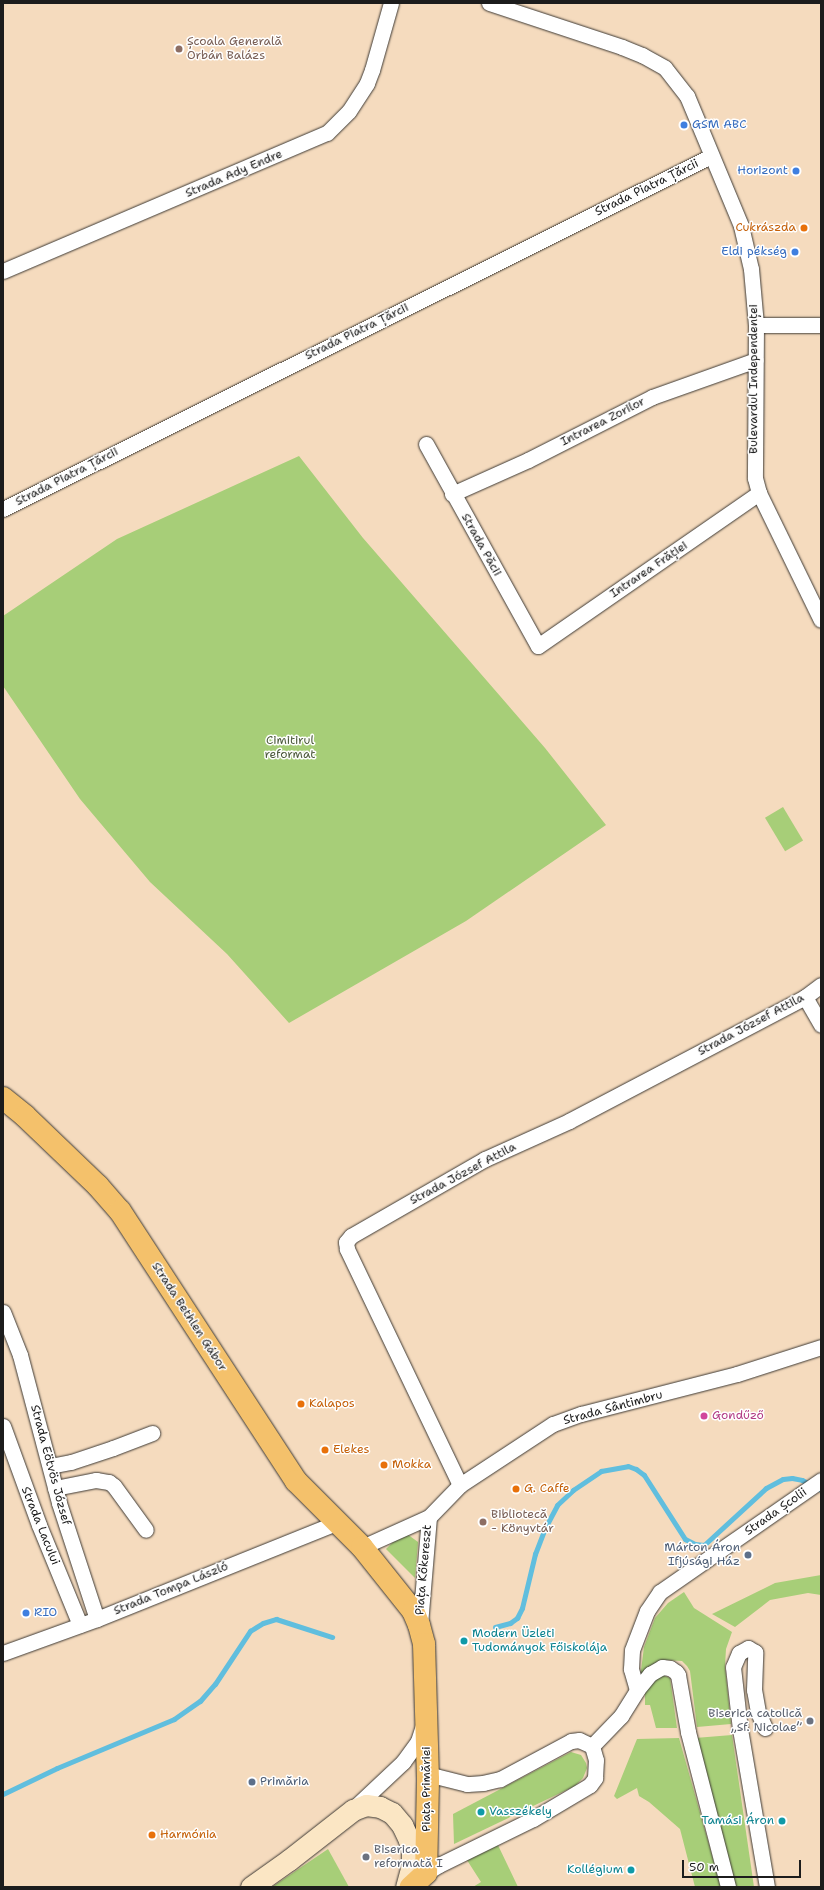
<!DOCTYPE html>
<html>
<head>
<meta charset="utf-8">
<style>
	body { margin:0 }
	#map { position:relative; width:824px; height:1890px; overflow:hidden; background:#f5dbbe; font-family:"Shantell Sans",sans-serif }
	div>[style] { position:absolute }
	.green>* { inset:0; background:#a7ce78; transform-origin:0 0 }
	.stream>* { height:5px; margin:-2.5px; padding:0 2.5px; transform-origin:2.5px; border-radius:2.5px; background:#60bede }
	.roads { filter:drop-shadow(0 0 1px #3d3934) drop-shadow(0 0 1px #3d3934) }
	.street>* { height:15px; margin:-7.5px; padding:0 7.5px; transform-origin:7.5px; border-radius:7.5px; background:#fff }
	.secondary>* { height:21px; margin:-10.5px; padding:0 10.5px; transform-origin:10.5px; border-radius:10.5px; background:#fbe6c4 }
	.primary>* { height:22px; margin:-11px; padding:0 11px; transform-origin:11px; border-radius:11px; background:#f4c16b }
	.dots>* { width:11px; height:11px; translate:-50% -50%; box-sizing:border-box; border:2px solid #fff; border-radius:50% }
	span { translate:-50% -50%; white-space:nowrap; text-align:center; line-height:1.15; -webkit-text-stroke:3px #fff; paint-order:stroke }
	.education-label { font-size:12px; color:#785e54 }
	.left { translate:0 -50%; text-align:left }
	.shop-label { font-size:12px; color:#366cbe }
	.right { translate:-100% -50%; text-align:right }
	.street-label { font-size:12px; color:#1c1c1c }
	.food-label { font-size:12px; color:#c56008 }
	.park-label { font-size:12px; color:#4d5a3c }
	.hotel-label { font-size:12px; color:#b23c85 }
	.service-label { font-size:12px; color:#4e5e75 }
	.culture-label { font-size:12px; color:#0d838f }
	.worship-label { font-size:12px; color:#5b616d }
	.frame { position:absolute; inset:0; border:4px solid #1c1c1c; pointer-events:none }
	.scale { position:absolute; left:682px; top:1860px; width:119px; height:18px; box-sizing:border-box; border:2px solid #1c1c1c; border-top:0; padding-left:5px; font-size:12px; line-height:14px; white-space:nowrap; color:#1c1c1c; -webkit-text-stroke:3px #fff; paint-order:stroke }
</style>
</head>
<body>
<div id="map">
	<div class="green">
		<i style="clip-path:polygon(299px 456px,363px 538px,545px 748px,606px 825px,466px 921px,289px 1023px,227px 954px,150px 882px,80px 799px,3px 686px,3px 616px,117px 539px)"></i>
		<i style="left:783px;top:807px;width:39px;height:21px;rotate:59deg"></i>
		<i style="clip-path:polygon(407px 1534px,418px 1542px,415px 1578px,386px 1549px,394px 1541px)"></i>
		<i style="clip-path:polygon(821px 1575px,821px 1595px,808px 1593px,770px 1600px,735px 1627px,712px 1614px,775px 1583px)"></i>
		<i style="clip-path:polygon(684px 1592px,694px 1608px,732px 1632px,726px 1649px,725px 1666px,731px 1724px,697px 1727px,690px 1671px,687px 1666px,682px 1661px,665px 1660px,640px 1678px,644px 1647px,655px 1618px,668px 1603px)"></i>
		<i style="clip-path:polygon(662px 1675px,670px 1678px,677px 1728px,656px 1728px,650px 1705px,645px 1705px,645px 1694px,649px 1683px)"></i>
		<i style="clip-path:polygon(732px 1735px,754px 1887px,736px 1887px,695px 1738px)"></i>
		<i style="clip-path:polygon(679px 1738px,721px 1887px,695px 1887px,680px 1829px,649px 1802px,639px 1796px,637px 1788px,617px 1799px,614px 1796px,637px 1739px)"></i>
		<i style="clip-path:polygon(571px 1752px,581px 1755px,586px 1763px,587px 1768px,583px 1778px,575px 1786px,454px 1844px,453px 1814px)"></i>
		<i style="clip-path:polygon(496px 1841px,518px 1887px,473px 1887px,481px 1882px,465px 1857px)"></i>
		<i style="clip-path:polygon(328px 1849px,349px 1887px,272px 1887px)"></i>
	</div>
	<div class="stream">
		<i style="left:495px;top:1627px;width:16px;rotate:-15deg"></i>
		<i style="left:510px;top:1623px;width:9px;rotate:-36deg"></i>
		<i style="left:517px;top:1618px;width:11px;rotate:-63deg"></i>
		<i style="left:522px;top:1608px;width:56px;rotate:-76.5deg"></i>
		<i style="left:535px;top:1554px;width:28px;rotate:-69deg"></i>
		<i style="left:545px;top:1528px;width:26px;rotate:-62deg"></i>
		<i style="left:557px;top:1505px;width:22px;rotate:-43deg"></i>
		<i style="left:573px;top:1490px;width:34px;rotate:-34deg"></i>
		<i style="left:601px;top:1471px;width:27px;rotate:-10deg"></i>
		<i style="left:628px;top:1466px;width:9px;rotate:21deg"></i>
		<i style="left:636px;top:1469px;width:10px;rotate:37deg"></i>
		<i style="left:644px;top:1475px;width:76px;rotate:57.4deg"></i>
		<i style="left:685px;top:1539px;width:11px;rotate:27deg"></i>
		<i style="left:695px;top:1544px;width:9px;rotate:6deg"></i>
		<i style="left:704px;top:1545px;width:84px;rotate:-42.6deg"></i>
		<i style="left:766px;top:1488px;width:19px;rotate:-28deg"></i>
		<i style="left:783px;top:1479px;width:9px;rotate:-6deg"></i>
		<i style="left:792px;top:1478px;width:10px;rotate:11deg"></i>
		<i style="left:802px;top:1480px;width:21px;rotate:28deg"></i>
		<i style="left:3px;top:1794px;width:60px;rotate:-25.7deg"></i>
		<i style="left:57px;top:1768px;width:127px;rotate:-22.7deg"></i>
		<i style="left:174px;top:1719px;width:32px;rotate:-35deg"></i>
		<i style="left:200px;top:1701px;width:23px;rotate:-49deg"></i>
		<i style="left:215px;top:1684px;width:64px;rotate:-56.6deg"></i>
		<i style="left:250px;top:1631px;width:15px;rotate:-32deg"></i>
		<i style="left:263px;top:1623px;width:14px;rotate:-17deg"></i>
		<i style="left:276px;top:1619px;width:59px;rotate:17.8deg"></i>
	</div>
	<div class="roads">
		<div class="street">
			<i style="left:489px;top:3px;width:140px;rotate:18.3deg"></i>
			<i style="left:622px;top:47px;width:22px;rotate:22deg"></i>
			<i style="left:642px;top:55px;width:26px;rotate:29deg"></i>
			<i style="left:665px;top:68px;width:36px;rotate:52deg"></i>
			<i style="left:687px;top:96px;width:141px;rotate:67.4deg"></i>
			<i style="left:741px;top:226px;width:44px;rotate:76.9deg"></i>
			<i style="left:751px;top:269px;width:56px;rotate:84.9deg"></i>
			<i style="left:756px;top:325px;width:153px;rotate:90.4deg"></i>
			<i style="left:755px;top:478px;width:16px;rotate:75deg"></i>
			<i style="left:759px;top:493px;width:141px;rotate:64deg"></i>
			<i style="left:3px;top:271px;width:352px;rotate:-23.1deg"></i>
			<i style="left:327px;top:133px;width:31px;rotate:-45deg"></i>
			<i style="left:349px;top:111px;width:33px;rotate:-57deg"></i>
			<i style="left:367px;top:83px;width:14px;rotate:-69deg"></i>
			<i style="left:372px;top:70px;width:70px;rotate:-74.2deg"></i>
			<i style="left:756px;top:325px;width:65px"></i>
			<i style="left:426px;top:444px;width:231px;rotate:61deg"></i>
			<i style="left:538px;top:646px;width:269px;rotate:-34.7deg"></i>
			<i style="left:452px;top:494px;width:83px;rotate:-24.1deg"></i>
			<i style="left:528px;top:460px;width:139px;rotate:-26.9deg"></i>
			<i style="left:652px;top:397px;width:110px;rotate:-19.6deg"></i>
			<i style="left:3px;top:509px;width:791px;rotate:-26.5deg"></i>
			<i style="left:805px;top:997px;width:32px;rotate:60deg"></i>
			<i style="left:3px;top:1312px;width:46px;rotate:68.4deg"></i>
			<i style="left:20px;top:1355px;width:153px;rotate:75.2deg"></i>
			<i style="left:59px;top:1503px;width:122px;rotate:71.9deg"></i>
			<i style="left:3px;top:1426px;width:105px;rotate:70deg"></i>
			<i style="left:39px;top:1525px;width:108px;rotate:67.7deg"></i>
			<i style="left:50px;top:1466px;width:21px;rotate:-11deg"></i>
			<i style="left:71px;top:1462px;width:44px;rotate:-18.4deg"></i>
			<i style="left:113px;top:1448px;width:42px;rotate:-21deg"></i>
			<i style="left:460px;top:1485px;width:262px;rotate:-115.6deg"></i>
			<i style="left:347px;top:1249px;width:7px;rotate:-98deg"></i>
			<i style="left:346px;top:1242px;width:8px;rotate:-50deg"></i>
			<i style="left:351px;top:1236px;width:155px;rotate:-29.9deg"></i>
			<i style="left:485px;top:1159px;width:92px;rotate:-24.3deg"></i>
			<i style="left:569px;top:1121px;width:267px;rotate:-27.7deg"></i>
			<i style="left:805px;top:997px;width:20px;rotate:-37deg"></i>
			<i style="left:55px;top:1488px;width:42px;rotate:-11deg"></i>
			<i style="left:96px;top:1480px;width:13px;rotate:9deg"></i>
			<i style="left:109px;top:1482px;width:6px;rotate:39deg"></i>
			<i style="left:114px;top:1486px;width:54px;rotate:54deg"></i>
			<i style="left:362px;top:1547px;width:73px;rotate:-24.1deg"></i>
			<i style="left:429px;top:1517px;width:45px;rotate:-45.9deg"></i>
			<i style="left:460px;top:1485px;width:111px;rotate:-33.3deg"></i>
			<i style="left:553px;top:1424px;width:30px;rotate:-20deg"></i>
			<i style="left:581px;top:1414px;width:161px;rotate:-14.4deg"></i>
			<i style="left:737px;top:1374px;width:88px;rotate:-17.8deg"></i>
			<i style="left:420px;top:1624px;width:107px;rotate:-85.2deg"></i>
			<i style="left:3px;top:1653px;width:100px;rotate:-19.9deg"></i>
			<i style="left:97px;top:1619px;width:260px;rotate:-21.9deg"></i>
			<i style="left:637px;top:1690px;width:22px;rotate:-106deg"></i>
			<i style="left:631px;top:1669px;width:19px;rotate:-87deg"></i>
			<i style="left:632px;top:1650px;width:42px;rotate:-69deg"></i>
			<i style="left:647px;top:1611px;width:23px;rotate:-56deg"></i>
			<i style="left:660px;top:1592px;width:196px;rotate:-34.8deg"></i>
			<i style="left:765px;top:1728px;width:17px;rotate:-114deg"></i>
			<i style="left:758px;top:1712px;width:22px;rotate:-100deg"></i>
			<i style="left:754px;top:1690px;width:38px;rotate:-88deg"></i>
			<i style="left:755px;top:1652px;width:8px;rotate:-150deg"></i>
			<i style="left:748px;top:1648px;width:10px;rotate:151deg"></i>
			<i style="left:739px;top:1653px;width:15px;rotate:113deg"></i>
			<i style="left:733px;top:1667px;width:62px;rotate:83.6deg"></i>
			<i style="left:740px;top:1729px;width:160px;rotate:80.3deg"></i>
			<i style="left:592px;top:1746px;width:42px;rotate:-46deg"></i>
			<i style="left:621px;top:1716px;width:31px;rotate:-58deg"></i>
			<i style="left:637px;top:1690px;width:21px;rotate:-51deg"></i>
			<i style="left:650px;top:1674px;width:14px;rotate:-30deg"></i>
			<i style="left:662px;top:1667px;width:8px;rotate:7deg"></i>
			<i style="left:670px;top:1668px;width:7px;rotate:34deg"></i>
			<i style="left:676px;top:1672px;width:4px;rotate:56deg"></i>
			<i style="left:678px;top:1675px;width:58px;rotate:80deg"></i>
			<i style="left:688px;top:1732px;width:160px;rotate:75.5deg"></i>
			<i style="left:353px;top:1809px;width:69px;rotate:-43.2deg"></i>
			<i style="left:403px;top:1762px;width:26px;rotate:-54deg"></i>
			<i style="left:418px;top:1741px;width:16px;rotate:-72deg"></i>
			<i style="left:426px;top:1873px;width:15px;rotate:-32deg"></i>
			<i style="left:439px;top:1865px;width:105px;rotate:-26.1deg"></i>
			<i style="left:533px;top:1819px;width:66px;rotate:-30.8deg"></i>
			<i style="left:590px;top:1785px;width:9px;rotate:-54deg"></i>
			<i style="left:595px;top:1778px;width:18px;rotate:-87deg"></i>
			<i style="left:596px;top:1760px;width:15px;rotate:-106deg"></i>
			<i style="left:592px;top:1746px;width:14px;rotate:-155deg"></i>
			<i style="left:579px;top:1740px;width:8px;rotate:173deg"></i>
			<i style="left:571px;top:1741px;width:81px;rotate:151.8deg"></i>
			<i style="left:500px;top:1779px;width:17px;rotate:167deg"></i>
			<i style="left:483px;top:1783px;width:16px;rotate:176deg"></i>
			<i style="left:467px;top:1784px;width:41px;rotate:-166deg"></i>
		</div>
		<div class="secondary">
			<i style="left:251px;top:1887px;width:47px;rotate:-35.4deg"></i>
			<i style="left:289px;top:1860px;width:81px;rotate:-38deg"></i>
			<i style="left:353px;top:1810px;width:14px;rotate:-21deg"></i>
			<i style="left:366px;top:1805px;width:14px;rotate:8deg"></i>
			<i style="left:380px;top:1807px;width:13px;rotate:27deg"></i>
			<i style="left:392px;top:1813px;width:16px;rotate:50deg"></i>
			<i style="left:402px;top:1825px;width:17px;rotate:65deg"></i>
			<i style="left:409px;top:1840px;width:11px;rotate:75deg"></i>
			<i style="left:412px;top:1851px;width:14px;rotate:90deg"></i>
			<i style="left:412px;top:1865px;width:23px;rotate:105deg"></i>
		</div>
		<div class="primary">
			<i style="left:3px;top:1098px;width:28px;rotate:39deg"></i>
			<i style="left:25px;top:1116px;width:101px;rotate:43.8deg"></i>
			<i style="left:98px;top:1186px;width:33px;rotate:49deg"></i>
			<i style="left:120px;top:1211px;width:322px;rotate:56.9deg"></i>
			<i style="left:296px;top:1481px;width:93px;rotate:45deg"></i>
			<i style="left:362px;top:1547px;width:82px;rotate:51.4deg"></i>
			<i style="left:413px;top:1611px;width:15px;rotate:67deg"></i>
			<i style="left:419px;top:1625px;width:20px;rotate:75deg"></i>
			<i style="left:424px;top:1644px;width:136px;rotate:88.3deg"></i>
			<i style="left:428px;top:1780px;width:93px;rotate:91.2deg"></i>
			<i style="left:426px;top:1873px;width:21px;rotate:137deg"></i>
		</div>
	</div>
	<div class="dots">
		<i style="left:179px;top:49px;background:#8d6e63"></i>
		<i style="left:684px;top:125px;background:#3f7fe0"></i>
		<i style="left:796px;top:171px;background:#3f7fe0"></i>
		<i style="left:804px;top:228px;background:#e8710a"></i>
		<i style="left:795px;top:252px;background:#3f7fe0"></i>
		<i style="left:301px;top:1404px;background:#e8710a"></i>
		<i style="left:704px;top:1416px;background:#d1479c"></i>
		<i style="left:325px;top:1450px;background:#e8710a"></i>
		<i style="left:384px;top:1465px;background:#e8710a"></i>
		<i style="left:516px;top:1489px;background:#e8710a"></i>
		<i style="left:483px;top:1522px;background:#8d6e63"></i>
		<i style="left:748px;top:1555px;background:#5c6f8a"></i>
		<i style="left:26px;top:1613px;background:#3f7fe0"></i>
		<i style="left:464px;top:1641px;background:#0f9aa8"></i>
		<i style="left:810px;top:1721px;background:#6b7280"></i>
		<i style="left:252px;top:1782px;background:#5c6f8a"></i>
		<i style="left:481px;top:1812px;background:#0f9aa8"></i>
		<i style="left:782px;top:1821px;background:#0f9aa8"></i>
		<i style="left:152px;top:1835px;background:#e8710a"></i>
		<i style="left:366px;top:1857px;background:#6b7280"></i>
		<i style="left:631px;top:1870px;background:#0f9aa8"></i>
	</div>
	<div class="education-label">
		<span class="left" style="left:187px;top:49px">Școala Generală<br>Orbán Balázs</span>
		<span class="left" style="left:491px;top:1522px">Bibliotecă<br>- Könyvtár</span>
	</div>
	<div class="shop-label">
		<span class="left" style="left:692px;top:125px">GSM ABC</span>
		<span class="right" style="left:788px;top:171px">Horizont</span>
		<span class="right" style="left:787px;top:252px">Eldi pékség</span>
		<span class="left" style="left:34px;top:1613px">RIO</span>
	</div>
	<div class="street-label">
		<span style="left:234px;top:174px;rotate:-23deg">Strada Ady Endre</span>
		<span style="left:647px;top:188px;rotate:-26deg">Strada Piatra Țărcii</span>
		<span style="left:357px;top:332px;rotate:-26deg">Strada Piatra Țărcii</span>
		<span style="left:754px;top:379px;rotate:-90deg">Bulevardul Independenței</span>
		<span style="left:603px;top:422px;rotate:-27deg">Intrarea Zorilor</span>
		<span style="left:67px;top:477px;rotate:-27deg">Strada Piatra Țărcii</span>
		<span style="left:481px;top:545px;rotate:61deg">Strada Păcii</span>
		<span style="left:649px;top:570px;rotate:-34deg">Intrarea Frăției</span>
		<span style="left:751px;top:1025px;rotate:-28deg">Strada József Attila</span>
		<span style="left:463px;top:1174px;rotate:-28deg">Strada József Attila</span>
		<span style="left:189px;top:1317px;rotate:57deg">Strada Bethlen Gábor</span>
		<span style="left:613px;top:1408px;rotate:-15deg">Strada Sântimbru</span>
		<span style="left:50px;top:1465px;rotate:75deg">Strada Eötvös József</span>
		<span style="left:776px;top:1512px;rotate:-35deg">Strada Școlii</span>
		<span style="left:40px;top:1526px;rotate:68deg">Strada Lacului</span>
		<span style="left:424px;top:1570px;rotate:-85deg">Piața Kőkereszt</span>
		<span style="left:171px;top:1589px;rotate:-22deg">Strada Tompa László</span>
		<span style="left:427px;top:1789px;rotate:-90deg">Piața Primăriei</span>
	</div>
	<div class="food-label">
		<span class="right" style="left:796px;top:228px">Cukrászda</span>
		<span class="left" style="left:309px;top:1404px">Kalapos</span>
		<span class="left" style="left:333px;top:1450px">Elekes</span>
		<span class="left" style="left:392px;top:1465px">Mokka</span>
		<span class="left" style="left:524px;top:1489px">G. Caffe</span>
		<span class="left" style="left:160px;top:1835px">Harmónia</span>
	</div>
	<div class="park-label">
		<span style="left:290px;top:748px">Cimitirul<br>reformat</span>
	</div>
	<div class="hotel-label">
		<span class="left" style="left:712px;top:1416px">Gondűző</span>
	</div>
	<div class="service-label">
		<span class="right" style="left:740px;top:1555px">Márton Áron<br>Ifjúsági Ház</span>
		<span class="left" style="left:260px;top:1782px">Primăria</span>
	</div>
	<div class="culture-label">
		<span class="left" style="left:472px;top:1641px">Modern Üzleti<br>Tudományok Főiskolája</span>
		<span class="left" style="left:489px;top:1812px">Vasszékely</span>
		<span class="right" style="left:774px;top:1821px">Tamási Áron</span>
		<span class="right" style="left:623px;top:1870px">Kollégium</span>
	</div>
	<div class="worship-label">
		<span class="right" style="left:802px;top:1721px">Biserica catolică<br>„Sf. Nicolae”</span>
		<span class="left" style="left:374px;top:1857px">Biserica<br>reformată I</span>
	</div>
	<div class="frame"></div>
	<div class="scale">50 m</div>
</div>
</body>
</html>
